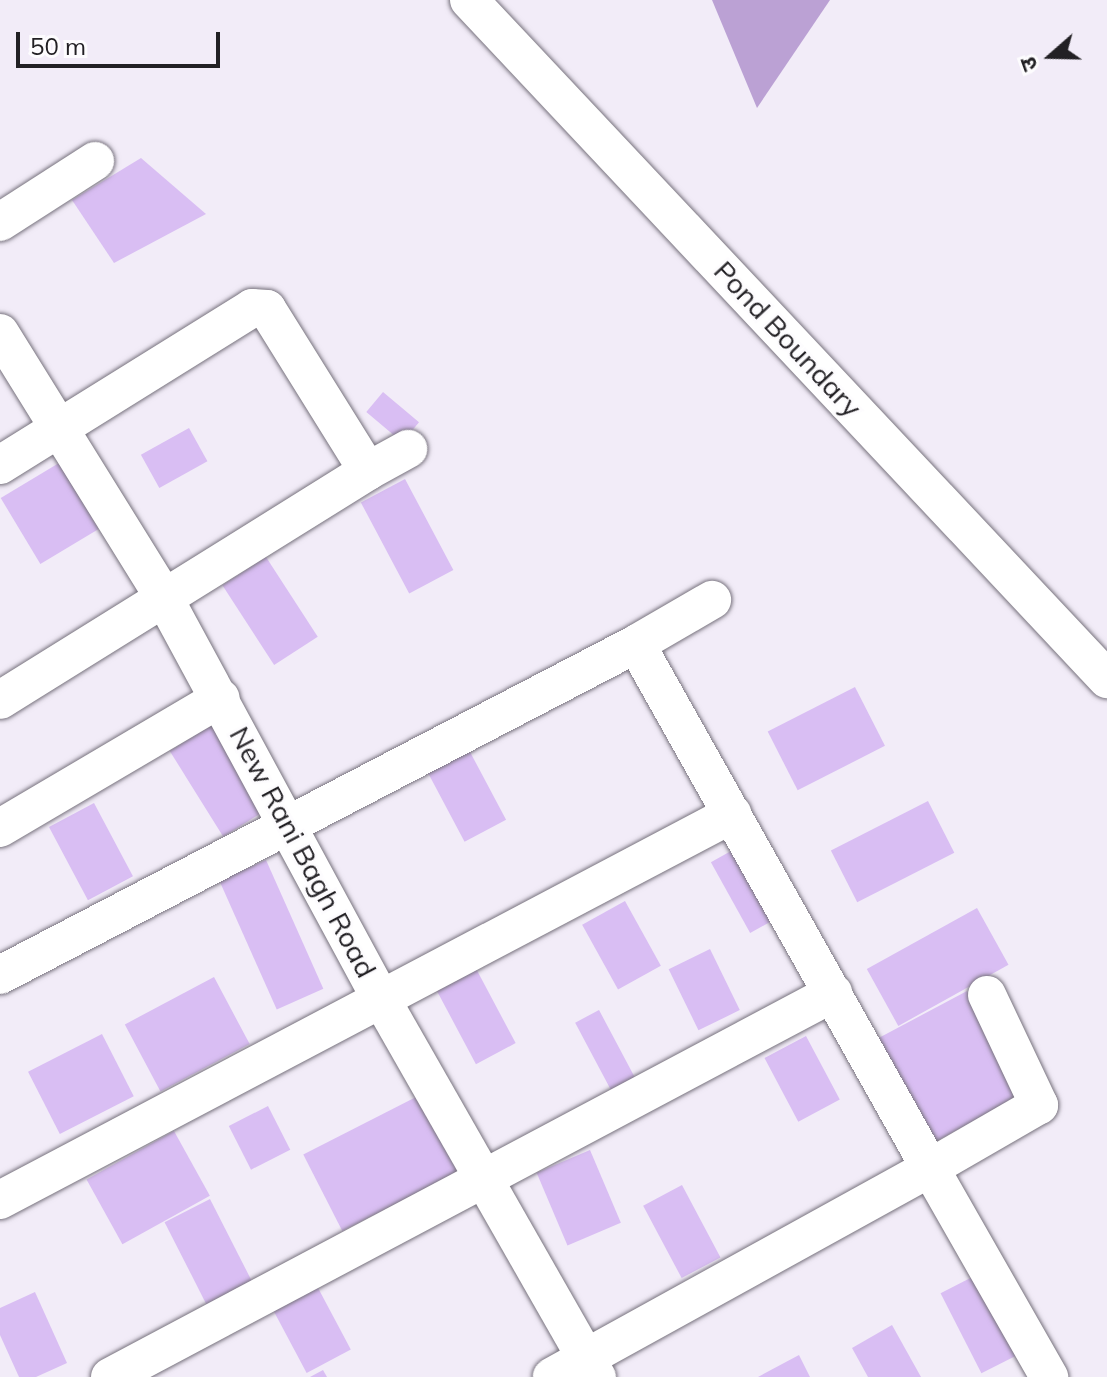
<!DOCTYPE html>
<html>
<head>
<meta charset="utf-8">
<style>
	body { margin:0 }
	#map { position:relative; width:1107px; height:1377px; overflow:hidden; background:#f2ecf8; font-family:Mulish,"Noto Sans Devanagari",sans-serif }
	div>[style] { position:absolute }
	.water>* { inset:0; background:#bba1d4 }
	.building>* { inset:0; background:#d9bef3; transform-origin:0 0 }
	.roads { filter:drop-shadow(0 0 2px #77727d) drop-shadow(0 0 2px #77727d) }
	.minor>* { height:38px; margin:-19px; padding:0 19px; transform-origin:19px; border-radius:19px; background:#fff }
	span { translate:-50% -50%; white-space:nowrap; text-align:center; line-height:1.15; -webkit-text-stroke:6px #fdfcfe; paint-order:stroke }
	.street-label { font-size:28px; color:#222024 }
	.north { position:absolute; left:1011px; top:16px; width:80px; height:80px; -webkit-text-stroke:6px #fdfcfe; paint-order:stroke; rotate:250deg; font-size:22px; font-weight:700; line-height:32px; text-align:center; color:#222024 }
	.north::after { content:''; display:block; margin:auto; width:28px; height:36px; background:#222024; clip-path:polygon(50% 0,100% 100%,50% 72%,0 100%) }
	.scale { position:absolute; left:16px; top:32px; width:204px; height:36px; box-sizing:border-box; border:4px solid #222024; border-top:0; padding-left:10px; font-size:24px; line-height:28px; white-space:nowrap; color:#222024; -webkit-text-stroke:6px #fdfcfe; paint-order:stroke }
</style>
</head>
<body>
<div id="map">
	<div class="water">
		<i style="clip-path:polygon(712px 0,830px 0,757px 108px)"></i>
	</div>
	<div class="building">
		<i style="clip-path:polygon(141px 158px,206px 214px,114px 263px,72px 200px)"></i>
		<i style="left:383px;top:392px;width:47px;height:26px;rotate:40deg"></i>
		<i style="left:189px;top:428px;width:38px;height:55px;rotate:61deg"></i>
		<i style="left:59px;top:463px;width:77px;height:68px;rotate:59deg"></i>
		<i style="left:405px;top:479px;width:103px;height:50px;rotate:62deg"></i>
		<i style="left:266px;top:557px;width:95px;height:52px;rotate:57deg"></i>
		<i style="left:855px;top:687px;width:66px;height:98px;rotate:63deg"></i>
		<i style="left:213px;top:724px;width:101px;height:51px;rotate:58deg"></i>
		<i style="left:469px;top:750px;width:79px;height:47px;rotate:62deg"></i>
		<i style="left:928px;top:801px;width:58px;height:109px;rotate:63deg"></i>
		<i style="left:94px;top:803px;width:83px;height:51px;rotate:62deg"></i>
		<i style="left:731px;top:851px;width:81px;height:23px;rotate:61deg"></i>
		<i style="left:266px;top:860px;width:141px;height:51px;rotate:66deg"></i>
		<i style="left:625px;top:901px;width:74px;height:49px;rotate:61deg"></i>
		<i style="left:977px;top:908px;width:65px;height:126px;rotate:61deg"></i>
		<i style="left:710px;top:949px;width:68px;height:46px;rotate:64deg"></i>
		<i style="left:472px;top:961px;width:93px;height:45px;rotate:62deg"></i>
		<i style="left:214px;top:977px;width:76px;height:101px;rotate:62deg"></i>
		<i style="left:967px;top:991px;width:118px;height:100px;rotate:62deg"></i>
		<i style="left:599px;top:1010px;width:81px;height:27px;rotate:62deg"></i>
		<i style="left:102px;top:1034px;width:70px;height:83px;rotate:63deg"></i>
		<i style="left:806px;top:1036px;width:72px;height:47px;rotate:62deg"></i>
		<i style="left:420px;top:1095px;width:86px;height:131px;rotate:63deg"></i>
		<i style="left:268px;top:1106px;width:49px;height:44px;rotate:63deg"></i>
		<i style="left:174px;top:1131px;width:74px;height:100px;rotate:61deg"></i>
		<i style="left:590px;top:1150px;width:79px;height:58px;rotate:67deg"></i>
		<i style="left:682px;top:1185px;width:82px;height:44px;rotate:62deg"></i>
		<i style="left:210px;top:1199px;width:92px;height:51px;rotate:63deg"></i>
		<i style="left:986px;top:1270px;width:90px;height:51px;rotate:63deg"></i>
		<i style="left:317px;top:1286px;width:72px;height:50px;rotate:62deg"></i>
		<i style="clip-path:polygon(35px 1292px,67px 1363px,36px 1377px,19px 1377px,0 1335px,0 1308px)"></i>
		<i style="clip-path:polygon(892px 1325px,921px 1377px,868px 1377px,852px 1348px)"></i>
		<i style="clip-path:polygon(799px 1355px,810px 1377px,758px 1377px)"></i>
		<i style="clip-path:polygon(323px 1370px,327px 1377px,310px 1377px)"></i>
	</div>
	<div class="roads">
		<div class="minor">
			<i style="left:469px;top:0;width:932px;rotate:46.78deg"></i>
			<i style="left:0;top:222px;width:113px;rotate:-32.7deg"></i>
			<i style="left:0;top:333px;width:309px;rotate:58.2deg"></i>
			<i style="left:163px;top:596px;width:456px;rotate:61.6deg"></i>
			<i style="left:380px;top:997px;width:438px;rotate:60.3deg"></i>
			<i style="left:0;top:465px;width:297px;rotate:-31.9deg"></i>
			<i style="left:252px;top:308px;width:15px;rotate:4deg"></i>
			<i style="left:267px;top:309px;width:191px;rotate:58.1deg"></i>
			<i style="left:368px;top:471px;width:433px;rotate:148.1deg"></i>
			<i style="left:368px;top:471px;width:46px;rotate:-28.8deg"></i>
			<i style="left:636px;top:644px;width:88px;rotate:-30.1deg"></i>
			<i style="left:0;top:828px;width:256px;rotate:-30.5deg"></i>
			<i style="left:0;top:975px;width:717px;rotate:-27.49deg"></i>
			<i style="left:636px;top:644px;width:601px;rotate:60.7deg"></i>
			<i style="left:930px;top:1168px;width:432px;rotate:151.1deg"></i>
			<i style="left:987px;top:995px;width:122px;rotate:64.7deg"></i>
			<i style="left:1039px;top:1105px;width:126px;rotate:150deg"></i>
			<i style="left:930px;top:1168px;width:241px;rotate:60.3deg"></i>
			<i style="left:0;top:1200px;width:828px;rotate:-27.8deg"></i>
			<i style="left:110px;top:1377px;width:819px;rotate:-27.97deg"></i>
		</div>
	</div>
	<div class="street-label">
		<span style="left:788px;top:339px;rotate:47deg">Pond Boundary</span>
		<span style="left:303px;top:852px;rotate:62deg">New Rani Bagh Road</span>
	</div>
	<div class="north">उ</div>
	<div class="scale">50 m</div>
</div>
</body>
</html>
